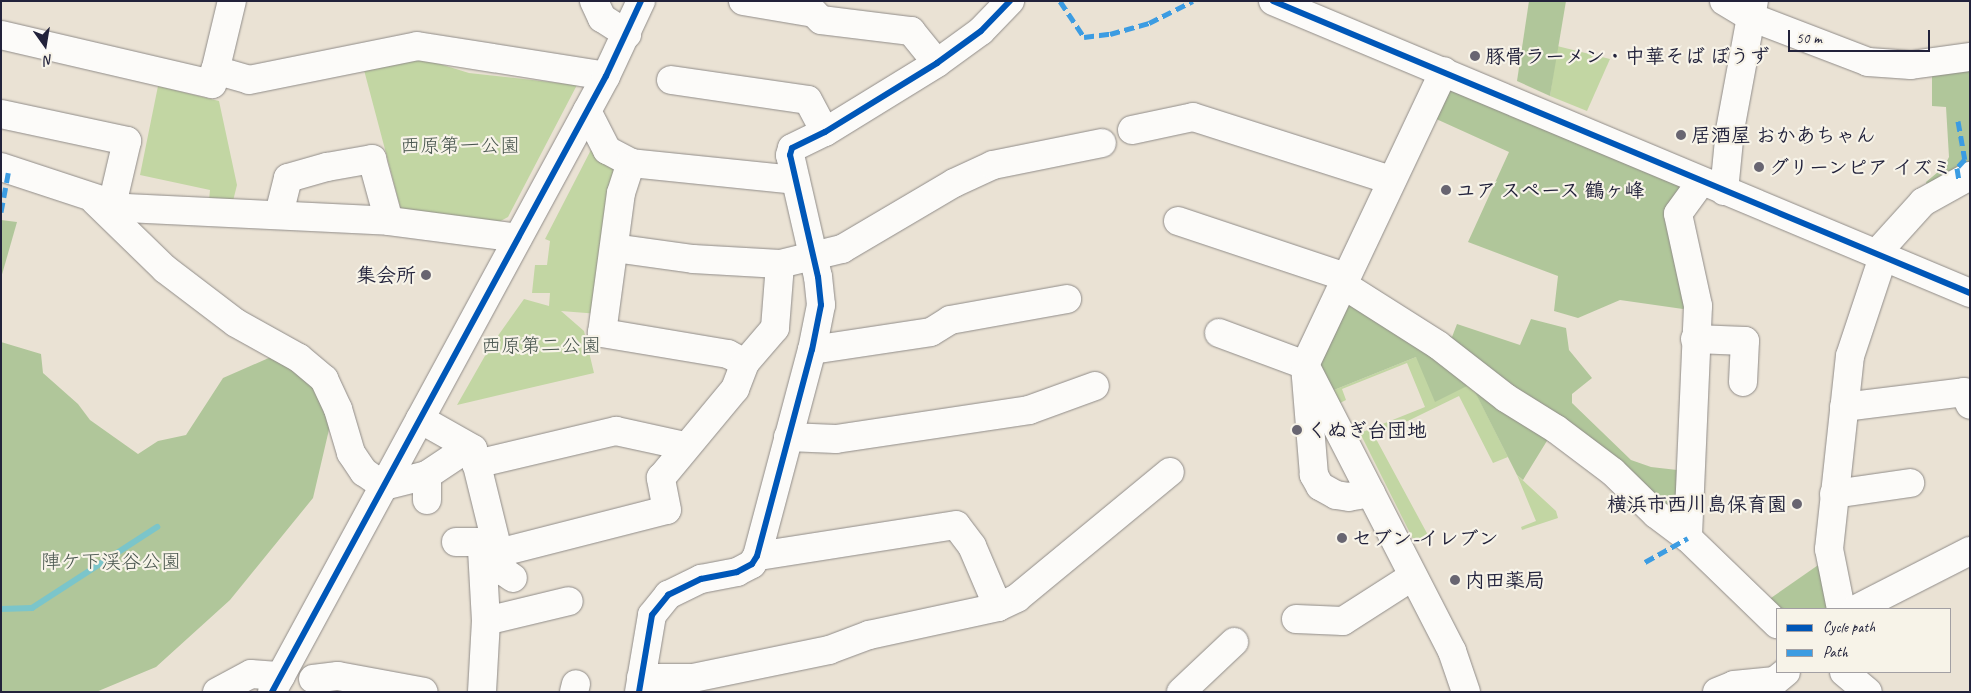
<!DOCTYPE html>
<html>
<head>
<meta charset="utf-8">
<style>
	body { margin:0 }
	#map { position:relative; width:1971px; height:693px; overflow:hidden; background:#eae2d4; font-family:Caveat,"Klee One",sans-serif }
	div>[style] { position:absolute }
	.green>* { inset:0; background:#c2d6a3 }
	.forest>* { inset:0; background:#b0c69a }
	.stream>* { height:5.5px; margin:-2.75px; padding:0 2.75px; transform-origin:2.75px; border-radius:2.75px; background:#7bc5ca }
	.roads { filter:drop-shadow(0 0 1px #908c89) drop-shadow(0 0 1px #908c89) }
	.minor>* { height:28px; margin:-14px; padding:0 14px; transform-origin:14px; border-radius:14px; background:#fcfbf9 }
	.quiet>* { height:5px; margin-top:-2.5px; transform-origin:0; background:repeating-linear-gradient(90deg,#3c9ce2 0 10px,transparent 0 15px) }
	.cycleway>* { height:6px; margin:-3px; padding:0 3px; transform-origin:3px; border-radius:3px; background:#0057b8 }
	.dots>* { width:14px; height:14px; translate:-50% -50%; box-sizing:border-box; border:2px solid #f7f3e8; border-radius:50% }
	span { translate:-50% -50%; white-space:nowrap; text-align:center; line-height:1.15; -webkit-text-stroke:4.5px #f7f3e8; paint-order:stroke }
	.poi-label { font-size:20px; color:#22223b; font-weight:700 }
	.left { translate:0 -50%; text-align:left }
	.right { translate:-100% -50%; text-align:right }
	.park-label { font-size:20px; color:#48554e }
	.frame { position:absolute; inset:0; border:2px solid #22223b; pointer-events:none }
	.legend { position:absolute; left:1776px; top:608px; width:175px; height:65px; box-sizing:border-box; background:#f7f3e8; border:1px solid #a29fa3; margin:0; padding:6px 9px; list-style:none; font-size:15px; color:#22223b }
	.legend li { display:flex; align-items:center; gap:10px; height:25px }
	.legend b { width:25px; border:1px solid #a29fa3 }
	.north { position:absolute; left:20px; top:20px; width:50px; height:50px; -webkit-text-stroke:4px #f7f3e8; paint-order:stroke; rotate:167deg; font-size:14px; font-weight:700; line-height:20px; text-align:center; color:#22223b }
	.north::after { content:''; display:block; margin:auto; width:18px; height:22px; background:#22223b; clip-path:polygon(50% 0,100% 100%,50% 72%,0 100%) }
	.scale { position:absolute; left:1788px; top:30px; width:142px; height:22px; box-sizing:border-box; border:2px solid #22223b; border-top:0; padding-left:6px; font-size:15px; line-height:18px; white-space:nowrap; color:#22223b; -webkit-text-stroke:4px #f7f3e8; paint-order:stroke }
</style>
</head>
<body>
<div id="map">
	<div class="green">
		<i style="clip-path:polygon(1557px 46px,1610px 59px,1587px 111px,1550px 96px)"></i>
		<i style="clip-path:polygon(420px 58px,469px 73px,577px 85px,508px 217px,495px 224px,401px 210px,364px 70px)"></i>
		<i style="clip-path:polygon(158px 86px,219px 101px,237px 185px,233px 201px,209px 201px,210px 190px,140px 175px)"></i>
		<i style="clip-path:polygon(595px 142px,619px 168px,599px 314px,561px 311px,584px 331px,594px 373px,457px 405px,490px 347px,524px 299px,549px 306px,550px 293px,532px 293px,535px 265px,547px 265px,550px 241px,545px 239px)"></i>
		<i style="clip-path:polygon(1416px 357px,1471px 383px,1508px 457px,1493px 463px,1459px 396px,1375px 437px,1429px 537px,1415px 543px,1360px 433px,1425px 407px,1407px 363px,1342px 389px,1346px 400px,1336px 405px,1329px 392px)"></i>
		<i style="clip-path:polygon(1517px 475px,1556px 511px,1558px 518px,1522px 530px,1521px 527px,1536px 521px)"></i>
	</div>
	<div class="forest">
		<i style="clip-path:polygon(1529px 1px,1566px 1px,1550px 96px,1517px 81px)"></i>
		<i style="clip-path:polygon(1970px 63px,1970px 171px,1929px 192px,1926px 182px,1944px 167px,1949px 157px,1946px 107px,1932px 106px,1932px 71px)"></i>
		<i style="clip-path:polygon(1459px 88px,1685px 188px,1690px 310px,1620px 300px,1578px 318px,1554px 311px,1558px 276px,1468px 242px,1509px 152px,1434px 118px,1447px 91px)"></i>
		<i style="clip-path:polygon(1px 220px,17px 222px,1px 278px)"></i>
		<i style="clip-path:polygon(1354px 285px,1452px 337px,1457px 324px,1520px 345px,1531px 319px,1566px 328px,1569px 350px,1592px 378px,1572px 394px,1572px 403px,1631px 460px,1651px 467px,1686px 471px,1682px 527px,1553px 431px,1523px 480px,1517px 475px,1471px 384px,1435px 402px,1416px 357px,1329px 392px,1320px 375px,1319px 358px)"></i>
		<i style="clip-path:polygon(1px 342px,41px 354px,43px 373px,78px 404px,90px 420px,138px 454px,158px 441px,186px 435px,223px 378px,280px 353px,309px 373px,331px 421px,313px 498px,230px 600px,156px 667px,96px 692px,1px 692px)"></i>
		<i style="clip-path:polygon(1824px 561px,1833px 609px,1778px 609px,1768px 600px)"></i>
	</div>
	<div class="stream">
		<i style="left:1px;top:609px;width:31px;rotate:-2deg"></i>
		<i style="left:32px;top:608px;width:149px;rotate:-32.9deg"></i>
	</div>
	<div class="roads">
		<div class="minor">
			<i style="left:594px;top:1px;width:19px;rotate:65deg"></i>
			<i style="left:602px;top:18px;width:30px;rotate:33deg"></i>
			<i style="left:743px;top:1px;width:72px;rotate:9.6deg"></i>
			<i style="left:814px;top:13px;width:10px;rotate:45deg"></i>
			<i style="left:821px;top:20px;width:91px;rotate:7deg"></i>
			<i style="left:911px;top:31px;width:41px;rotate:50.9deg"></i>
			<i style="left:1273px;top:1px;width:756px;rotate:22.73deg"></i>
			<i style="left:1724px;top:1px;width:31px;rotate:31deg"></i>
			<i style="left:1751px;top:17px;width:125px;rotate:21deg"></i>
			<i style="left:1868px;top:62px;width:43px;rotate:4deg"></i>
			<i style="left:1911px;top:65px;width:60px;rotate:-7.7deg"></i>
			<i style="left:1px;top:35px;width:217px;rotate:13.1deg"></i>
			<i style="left:212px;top:84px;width:85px;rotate:-76.5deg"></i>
			<i style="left:215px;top:70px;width:35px;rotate:16deg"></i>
			<i style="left:249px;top:80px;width:171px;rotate:-11.4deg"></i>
			<i style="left:417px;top:46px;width:191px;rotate:9deg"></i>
			<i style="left:671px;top:80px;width:138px;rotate:8.3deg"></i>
			<i style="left:808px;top:100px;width:36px;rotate:62deg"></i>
			<i style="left:587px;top:111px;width:44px;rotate:62.9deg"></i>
			<i style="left:607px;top:150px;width:27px;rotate:28deg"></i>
			<i style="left:1px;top:114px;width:129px;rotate:12.1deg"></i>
			<i style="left:127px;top:141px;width:66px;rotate:103.2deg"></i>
			<i style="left:1132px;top:130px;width:62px;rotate:-12deg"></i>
			<i style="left:1193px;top:117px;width:207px;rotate:17.7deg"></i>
			<i style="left:1px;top:167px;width:132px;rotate:18.2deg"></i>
			<i style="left:126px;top:208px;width:263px;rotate:2.8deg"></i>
			<i style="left:389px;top:221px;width:130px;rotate:7.5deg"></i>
			<i style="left:1701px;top:182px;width:39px;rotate:126deg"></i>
			<i style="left:1678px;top:214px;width:94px;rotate:77.7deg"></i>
			<i style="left:1698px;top:306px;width:232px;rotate:92.5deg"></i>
			<i style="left:1688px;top:538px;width:124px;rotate:44deg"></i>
			<i style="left:1724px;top:191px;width:61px;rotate:-84.4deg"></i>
			<i style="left:1730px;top:130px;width:131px;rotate:-79.5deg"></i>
			<i style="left:95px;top:201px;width:98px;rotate:44.2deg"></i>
			<i style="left:165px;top:269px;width:89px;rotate:37.3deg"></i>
			<i style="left:236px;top:323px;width:72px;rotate:29.1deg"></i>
			<i style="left:299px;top:358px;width:33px;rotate:40deg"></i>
			<i style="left:324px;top:379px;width:33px;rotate:65deg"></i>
			<i style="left:338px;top:409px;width:46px;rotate:73.5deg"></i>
			<i style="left:351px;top:453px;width:23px;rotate:56deg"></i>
			<i style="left:364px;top:472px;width:24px;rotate:35deg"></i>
			<i style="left:384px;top:486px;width:44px;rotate:-14.3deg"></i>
			<i style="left:427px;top:475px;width:50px;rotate:-33.7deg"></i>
			<i style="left:279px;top:214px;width:37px;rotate:-76deg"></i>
			<i style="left:288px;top:178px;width:41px;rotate:-15.8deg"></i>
			<i style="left:327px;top:167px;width:46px;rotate:-10.1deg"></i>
			<i style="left:372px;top:159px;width:64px;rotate:74.7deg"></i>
			<i style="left:1178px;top:221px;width:176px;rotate:18.5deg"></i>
			<i style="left:614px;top:248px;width:80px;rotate:7.9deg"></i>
			<i style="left:693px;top:259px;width:87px;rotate:3.3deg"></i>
			<i style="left:1876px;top:254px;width:70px;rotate:-47.9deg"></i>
			<i style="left:1923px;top:202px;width:54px;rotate:-29deg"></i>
			<i style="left:1342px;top:284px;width:114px;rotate:32.4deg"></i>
			<i style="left:1438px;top:345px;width:86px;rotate:37.9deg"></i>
			<i style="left:1506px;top:398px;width:59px;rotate:31.8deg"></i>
			<i style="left:1556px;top:429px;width:71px;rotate:37deg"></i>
			<i style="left:1613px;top:472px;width:60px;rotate:44.3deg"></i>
			<i style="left:1656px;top:514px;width:40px;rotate:37deg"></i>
			<i style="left:1219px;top:333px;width:92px;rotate:20.4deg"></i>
			<i style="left:1305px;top:365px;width:322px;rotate:62.8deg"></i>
			<i style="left:1452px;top:651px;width:43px;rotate:71.1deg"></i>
			<i style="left:1695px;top:339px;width:50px;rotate:2.3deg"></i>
			<i style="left:1745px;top:341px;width:41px;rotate:92.8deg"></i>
			<i style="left:812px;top:350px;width:120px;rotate:-8.6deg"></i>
			<i style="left:931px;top:332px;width:22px;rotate:-32deg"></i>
			<i style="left:950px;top:320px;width:119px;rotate:-10.2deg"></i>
			<i style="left:745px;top:363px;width:19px;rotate:-152deg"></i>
			<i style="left:728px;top:354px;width:128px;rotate:-170.5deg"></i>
			<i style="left:602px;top:333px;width:141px;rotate:-82.3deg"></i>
			<i style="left:621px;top:193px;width:32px;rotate:-72deg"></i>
			<i style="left:631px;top:163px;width:165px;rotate:5.9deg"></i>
			<i style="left:1844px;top:407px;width:121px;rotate:-7.1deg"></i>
			<i style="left:1964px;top:392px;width:14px;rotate:65deg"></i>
			<i style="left:420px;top:419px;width:61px;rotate:29.5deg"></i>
			<i style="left:473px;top:449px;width:126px;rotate:76.2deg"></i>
			<i style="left:503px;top:571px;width:12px;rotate:35deg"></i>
			<i style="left:788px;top:437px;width:48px;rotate:2.4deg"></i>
			<i style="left:836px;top:439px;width:195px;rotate:-8.5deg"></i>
			<i style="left:1029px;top:410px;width:70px;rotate:-20deg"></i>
			<i style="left:476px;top:464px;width:144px;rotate:-13.3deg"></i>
			<i style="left:616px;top:431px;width:71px;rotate:12.3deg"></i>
			<i style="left:427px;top:475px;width:25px;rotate:90deg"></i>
			<i style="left:1371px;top:493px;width:22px;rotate:170deg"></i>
			<i style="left:1349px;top:497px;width:13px;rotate:-171deg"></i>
			<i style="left:1336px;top:495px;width:18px;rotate:-151deg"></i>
			<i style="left:1320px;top:486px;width:13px;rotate:-119deg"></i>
			<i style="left:1314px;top:475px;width:110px;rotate:-94.7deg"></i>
			<i style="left:1305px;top:365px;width:325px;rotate:-64.7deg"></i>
			<i style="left:1834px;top:494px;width:77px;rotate:-8.2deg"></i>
			<i style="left:456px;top:542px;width:21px"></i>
			<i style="left:477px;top:542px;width:9px;rotate:58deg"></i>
			<i style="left:498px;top:553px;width:174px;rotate:-14.3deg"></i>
			<i style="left:667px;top:510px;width:33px;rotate:-101deg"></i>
			<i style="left:661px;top:478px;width:116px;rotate:-50.3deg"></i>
			<i style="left:735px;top:389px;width:28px;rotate:-69deg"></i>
			<i style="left:745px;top:363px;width:46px;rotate:-49.4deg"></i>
			<i style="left:775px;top:328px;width:64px;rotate:-85.5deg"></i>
			<i style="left:780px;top:264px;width:64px;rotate:-13.6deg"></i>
			<i style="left:842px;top:249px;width:130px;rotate:-30.5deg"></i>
			<i style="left:954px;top:183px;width:43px;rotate:-24.8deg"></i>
			<i style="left:993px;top:165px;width:111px;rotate:-11.4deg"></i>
			<i style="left:998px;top:607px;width:21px;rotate:-25deg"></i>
			<i style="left:1017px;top:598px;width:198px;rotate:-39.5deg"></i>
			<i style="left:1841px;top:609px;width:61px;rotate:-101.3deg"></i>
			<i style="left:1829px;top:549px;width:194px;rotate:-83.8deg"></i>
			<i style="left:1850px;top:356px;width:104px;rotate:-71.6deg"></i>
			<i style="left:1856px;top:609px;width:128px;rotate:-27deg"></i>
			<i style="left:1296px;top:619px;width:47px;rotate:2.4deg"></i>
			<i style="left:1343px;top:621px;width:83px;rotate:-32.7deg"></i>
			<i style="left:486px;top:621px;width:85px;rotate:-13.5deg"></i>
			<i style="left:1844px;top:672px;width:31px;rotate:40deg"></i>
			<i style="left:641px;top:678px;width:52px"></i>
			<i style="left:693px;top:678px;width:139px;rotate:-11.6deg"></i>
			<i style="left:829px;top:650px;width:43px;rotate:-20.6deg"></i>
			<i style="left:869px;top:635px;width:132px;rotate:-12.2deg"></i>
			<i style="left:998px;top:607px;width:66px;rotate:-113.1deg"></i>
			<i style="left:972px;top:546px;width:26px;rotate:-127deg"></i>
			<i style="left:956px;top:525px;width:201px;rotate:171.1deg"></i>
			<i style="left:313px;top:679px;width:25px;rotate:-7deg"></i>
			<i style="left:338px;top:676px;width:87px;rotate:10.5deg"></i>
			<i style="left:217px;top:692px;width:38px;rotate:-28deg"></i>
			<i style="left:251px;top:674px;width:30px;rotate:4deg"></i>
			<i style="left:272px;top:692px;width:701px;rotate:-61.53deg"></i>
			<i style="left:606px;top:76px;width:83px;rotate:-65deg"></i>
			<i style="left:482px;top:692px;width:71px;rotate:-86.8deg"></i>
			<i style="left:486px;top:621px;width:71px;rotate:-93.2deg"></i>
			<i style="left:482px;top:550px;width:14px;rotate:-17deg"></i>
			<i style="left:574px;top:692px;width:8px;rotate:-76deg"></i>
			<i style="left:639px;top:692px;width:78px;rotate:-80.4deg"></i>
			<i style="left:652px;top:615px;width:26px;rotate:-51deg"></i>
			<i style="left:668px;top:595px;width:37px;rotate:-26deg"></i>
			<i style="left:701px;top:579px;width:37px;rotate:-11deg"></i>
			<i style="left:737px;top:572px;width:17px;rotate:-28deg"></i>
			<i style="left:752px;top:564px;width:9px;rotate:-58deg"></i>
			<i style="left:757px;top:556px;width:213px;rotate:-75.1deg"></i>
			<i style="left:812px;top:350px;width:46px;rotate:-78.7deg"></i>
			<i style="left:821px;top:305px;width:28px;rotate:-96deg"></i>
			<i style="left:818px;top:277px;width:125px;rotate:-102.9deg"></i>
			<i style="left:790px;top:155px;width:7px;rotate:-74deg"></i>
			<i style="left:792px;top:148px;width:37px;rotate:-26deg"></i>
			<i style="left:825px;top:132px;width:132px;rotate:-31.6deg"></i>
			<i style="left:937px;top:63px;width:54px;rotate:-36deg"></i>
			<i style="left:981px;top:31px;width:42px;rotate:-46deg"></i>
			<i style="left:1181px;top:692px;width:73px;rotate:-43.3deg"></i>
			<i style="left:1717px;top:692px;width:18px;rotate:-22deg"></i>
			<i style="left:1734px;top:685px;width:41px;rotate:-5.6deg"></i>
			<i style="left:1775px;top:681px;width:14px;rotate:-39deg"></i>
		</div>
	</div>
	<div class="quiet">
		<i style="left:1060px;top:1px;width:43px;rotate:56.3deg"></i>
		<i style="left:1084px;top:37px;width:26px;rotate:-7deg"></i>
		<i style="left:1110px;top:34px;width:41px;rotate:-15.8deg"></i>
		<i style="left:1149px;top:23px;width:49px;rotate:-26.6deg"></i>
		<i style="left:1958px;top:121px;width:39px;rotate:80deg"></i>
		<i style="left:1965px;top:159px;width:12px;rotate:132deg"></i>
		<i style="left:1957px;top:168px;width:13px;rotate:81deg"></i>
		<i style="left:1px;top:212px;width:44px;rotate:-79.5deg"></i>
		<i style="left:1645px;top:562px;width:49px;rotate:-29.2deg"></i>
	</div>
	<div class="cycleway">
		<i style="left:1273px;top:1px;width:756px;rotate:22.73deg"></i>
		<i style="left:272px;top:692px;width:701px;rotate:-61.53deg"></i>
		<i style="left:606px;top:76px;width:83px;rotate:-65deg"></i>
		<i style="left:639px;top:692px;width:78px;rotate:-80.4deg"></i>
		<i style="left:652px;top:615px;width:26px;rotate:-51deg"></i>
		<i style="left:668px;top:595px;width:37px;rotate:-26deg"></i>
		<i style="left:701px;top:579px;width:37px;rotate:-11deg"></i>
		<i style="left:737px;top:572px;width:17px;rotate:-28deg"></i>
		<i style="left:752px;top:564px;width:9px;rotate:-58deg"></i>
		<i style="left:757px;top:556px;width:213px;rotate:-75.1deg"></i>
		<i style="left:812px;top:350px;width:46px;rotate:-78.7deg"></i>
		<i style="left:821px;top:305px;width:28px;rotate:-96deg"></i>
		<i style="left:818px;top:277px;width:125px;rotate:-102.9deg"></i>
		<i style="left:790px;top:155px;width:7px;rotate:-74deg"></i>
		<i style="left:792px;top:148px;width:37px;rotate:-26deg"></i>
		<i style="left:825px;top:132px;width:132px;rotate:-31.6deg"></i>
		<i style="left:937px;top:63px;width:54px;rotate:-36deg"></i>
		<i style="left:981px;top:31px;width:42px;rotate:-46deg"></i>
	</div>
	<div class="dots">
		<i style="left:1475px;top:56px;background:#686571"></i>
		<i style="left:1681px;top:135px;background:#686571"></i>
		<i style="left:1759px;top:167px;background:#686571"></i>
		<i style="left:1446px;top:190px;background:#686571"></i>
		<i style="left:426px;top:275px;background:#686571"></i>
		<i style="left:1297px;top:430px;background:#686571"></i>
		<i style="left:1797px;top:504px;background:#686571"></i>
		<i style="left:1342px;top:538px;background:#686571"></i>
		<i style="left:1455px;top:580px;background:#686571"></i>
	</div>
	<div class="poi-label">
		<span class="left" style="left:1485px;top:56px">豚骨ラーメン・中華そば ぼうず</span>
		<span class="left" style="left:1691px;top:135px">居酒屋 おかあちゃん</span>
		<span class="left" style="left:1769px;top:167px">グリーンピア イズミ</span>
		<span class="left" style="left:1456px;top:190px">ユア スペース 鶴ヶ峰</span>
		<span class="right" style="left:416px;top:275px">集会所</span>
		<span class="left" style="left:1307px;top:430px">くぬぎ台団地</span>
		<span class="right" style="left:1787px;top:504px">横浜市西川島保育園</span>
		<span class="left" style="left:1352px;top:538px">セブン-イレブン</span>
		<span class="left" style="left:1465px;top:580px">内田薬局</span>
	</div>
	<div class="park-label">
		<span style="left:460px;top:145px">西原第一公園</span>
		<span style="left:541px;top:345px">西原第二公園</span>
		<span style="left:111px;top:561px">陣ケ下渓谷公園</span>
	</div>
	<div class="frame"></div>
	<ul class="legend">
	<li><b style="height:6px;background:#0057b8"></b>Cycle path</li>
	<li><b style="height:6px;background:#3c9ce2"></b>Path</li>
	</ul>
	<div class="north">N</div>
	<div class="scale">50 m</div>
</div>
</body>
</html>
